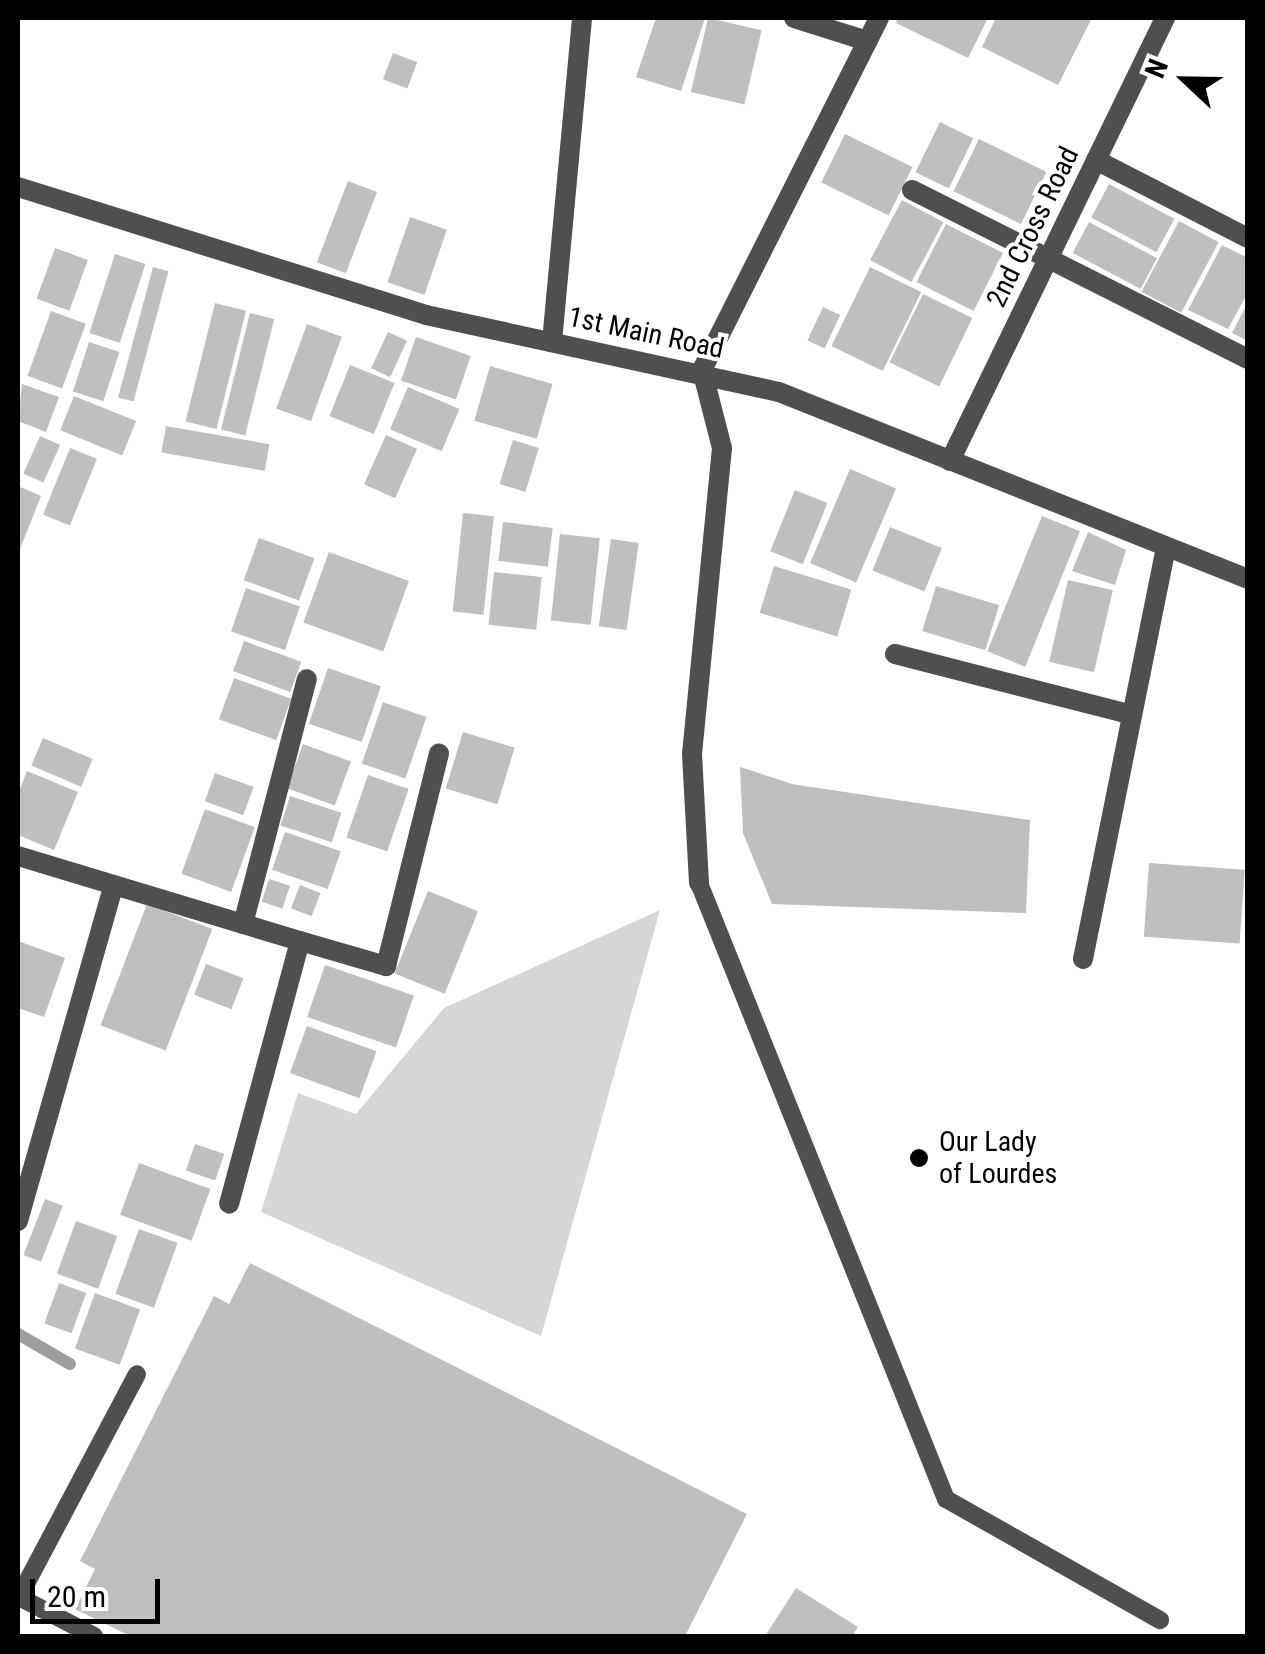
<!DOCTYPE html>
<html>
<head>
<meta charset="utf-8">
<style>
	body { margin:0 }
	#map { position:relative; width:1265px; height:1654px; overflow:hidden; background:#fff; font-family:"Roboto Condensed",sans-serif }
	div>[style] { position:absolute }
	.green>* { inset:0; background:#d6d6d6 }
	.stream>* { height:12px; margin:-6px; padding:0 6px; transform-origin:6px; border-radius:6px; background:#9d9d9d }
	.building>* { inset:0; background:#bfbfbf; transform-origin:0 0 }
	.service>* { height:18px; margin:-9px; padding:0 9px; transform-origin:9px; border-radius:9px; background:#4f4f4f }
	.minor>* { height:20px; margin:-10px; padding:0 10px; transform-origin:10px; border-radius:10px; background:#4f4f4f }
	.tertiary>* { height:20px; margin:-10px; padding:0 10px; transform-origin:10px; border-radius:10px; background:#4f4f4f }
	.dots>* { width:28px; height:28px; translate:-50% -50%; box-sizing:border-box; border:5px solid #fff; border-radius:50% }
	span { translate:-50% -50%; white-space:nowrap; text-align:center; line-height:1.15; -webkit-text-stroke:8px #fff; paint-order:stroke }
	.street-label { font-size:28px; color:#000 }
	.poi-label { font-size:28px; color:#000 }
	.left { translate:0 -50%; text-align:left }
	.frame { position:absolute; inset:0; border:20px solid #000; pointer-events:none }
	.north { position:absolute; left:1135px; top:30px; width:100px; height:100px; -webkit-text-stroke:8px #fff; paint-order:stroke; rotate:292deg; font-size:28px; font-weight:700; line-height:40px; text-align:center; color:#000 }
	.north::after { content:''; display:block; margin:auto; width:35px; height:45px; background:#000; clip-path:polygon(50% 0,100% 100%,50% 72%,0 100%) }
	.scale { position:absolute; left:30px; top:1579px; width:130px; height:45px; box-sizing:border-box; border:5px solid #000; border-top:0; padding-left:12px; font-size:30px; line-height:35px; white-space:nowrap; color:#000; -webkit-text-stroke:8px #fff; paint-order:stroke }
</style>
</head>
<body>
<div id="map">
	<div class="green">
		<i style="clip-path:polygon(660px 910px,541px 1336px,261px 1212px,298px 1093px,356px 1114px,444px 1008px)"></i>
	</div>
	<div class="stream">
		<i style="left:18px;top:1334px;width:60px;rotate:30deg"></i>
	</div>
	<div class="building">
		<i style="clip-path:polygon(656px 18px,705px 18px,681px 91px,636px 77px)"></i>
		<i style="left:708px;top:18px;width:55px;height:76px;rotate:13deg"></i>
		<i style="clip-path:polygon(898px 18px,988px 18px,968px 58px,896px 23px)"></i>
		<i style="clip-path:polygon(996px 18px,1092px 18px,1058px 85px,982px 47px)"></i>
		<i style="left:393px;top:53px;width:26px;height:28px;rotate:21deg"></i>
		<i style="left:940px;top:122px;width:37px;height:56px;rotate:26deg"></i>
		<i style="left:845px;top:134px;width:75px;height:54px;rotate:26deg"></i>
		<i style="left:979px;top:139px;width:75px;height:58px;rotate:26deg"></i>
		<i style="left:348px;top:181px;width:31px;height:87px;rotate:21deg"></i>
		<i style="left:1109px;top:184px;width:74px;height:38px;rotate:28deg"></i>
		<i style="left:902px;top:200px;width:47px;height:68px;rotate:28deg"></i>
		<i style="left:410px;top:217px;width:39px;height:69px;rotate:19deg"></i>
		<i style="left:1179px;top:221px;width:45px;height:80px;rotate:28deg"></i>
		<i style="left:1089px;top:222px;width:77px;height:35px;rotate:28deg"></i>
		<i style="left:946px;top:224px;width:64px;height:65px;rotate:27deg"></i>
		<i style="clip-path:polygon(1222px 245px,1248px 258px,1248px 292px,1228px 329px,1188px 310px)"></i>
		<i style="left:55px;top:248px;width:35px;height:54px;rotate:20deg"></i>
		<i style="left:115px;top:254px;width:32px;height:83px;rotate:18deg"></i>
		<i style="left:153px;top:267px;width:16px;height:135px;rotate:15deg"></i>
		<i style="left:870px;top:267px;width:57px;height:88px;rotate:26deg"></i>
		<i style="left:923px;top:294px;width:55px;height:76px;rotate:26deg"></i>
		<i style="clip-path:polygon(1248px 302px,1248px 341px,1232px 333px)"></i>
		<i style="left:215px;top:303px;width:32px;height:122px;rotate:14deg"></i>
		<i style="left:823px;top:307px;width:19px;height:37px;rotate:25deg"></i>
		<i style="left:51px;top:311px;width:37px;height:69px;rotate:20deg"></i>
		<i style="left:250px;top:313px;width:25px;height:120px;rotate:14deg"></i>
		<i style="left:307px;top:324px;width:37px;height:90px;rotate:20deg"></i>
		<i style="left:388px;top:332px;width:21px;height:40px;rotate:25deg"></i>
		<i style="left:416px;top:337px;width:58px;height:46px;rotate:19deg"></i>
		<i style="left:89px;top:342px;width:32px;height:52px;rotate:18deg"></i>
		<i style="left:350px;top:365px;width:48px;height:55px;rotate:22deg"></i>
		<i style="left:490px;top:366px;width:65px;height:57px;rotate:16deg"></i>
		<i style="clip-path:polygon(22px 384px,59px 397px,46px 432px,18px 421px)"></i>
		<i style="left:408px;top:387px;width:56px;height:46px;rotate:23deg"></i>
		<i style="left:74px;top:396px;width:67px;height:37px;rotate:22deg"></i>
		<i style="left:166px;top:426px;width:105px;height:27px;rotate:10deg"></i>
		<i style="left:386px;top:435px;width:34px;height:54px;rotate:24deg"></i>
		<i style="left:40px;top:436px;width:22px;height:41px;rotate:24deg"></i>
		<i style="left:513px;top:440px;width:27px;height:46px;rotate:17deg"></i>
		<i style="left:70px;top:448px;width:29px;height:72px;rotate:22deg"></i>
		<i style="left:850px;top:469px;width:50px;height:102px;rotate:23deg"></i>
		<i style="clip-path:polygon(18px 486px,41px 496px,18px 554px)"></i>
		<i style="left:795px;top:490px;width:35px;height:66px;rotate:22deg"></i>
		<i style="left:463px;top:513px;width:31px;height:99px;rotate:6deg"></i>
		<i style="left:1042px;top:516px;width:41px;height:146px;rotate:22deg"></i>
		<i style="left:503px;top:522px;width:50px;height:39px;rotate:7deg"></i>
		<i style="left:890px;top:527px;width:56px;height:47px;rotate:22deg"></i>
		<i style="clip-path:polygon(1088px 532px,1126px 550px,1115px 585px,1072px 571px)"></i>
		<i style="left:560px;top:534px;width:40px;height:87px;rotate:6deg"></i>
		<i style="left:259px;top:538px;width:59px;height:45px;rotate:20deg"></i>
		<i style="left:611px;top:539px;width:28px;height:88px;rotate:8deg"></i>
		<i style="left:329px;top:552px;width:85px;height:75px;rotate:20deg"></i>
		<i style="left:774px;top:566px;width:81px;height:49px;rotate:17deg"></i>
		<i style="left:494px;top:572px;width:48px;height:53px;rotate:6deg"></i>
		<i style="left:1068px;top:580px;width:46px;height:84px;rotate:13deg"></i>
		<i style="left:936px;top:586px;width:66px;height:47px;rotate:17deg"></i>
		<i style="left:246px;top:588px;width:57px;height:46px;rotate:19deg"></i>
		<i style="left:244px;top:641px;width:61px;height:32px;rotate:20deg"></i>
		<i style="left:328px;top:668px;width:56px;height:59px;rotate:19deg"></i>
		<i style="left:234px;top:678px;width:61px;height:44px;rotate:20deg"></i>
		<i style="left:383px;top:702px;width:46px;height:65px;rotate:19deg"></i>
		<i style="left:463px;top:732px;width:54px;height:59px;rotate:17deg"></i>
		<i style="left:43px;top:738px;width:54px;height:30px;rotate:23deg"></i>
		<i style="left:303px;top:744px;width:51px;height:47px;rotate:20deg"></i>
		<i style="clip-path:polygon(740px 767px,792px 784px,1030px 820px,1026px 913px,772px 904px,743px 833px)"></i>
		<i style="clip-path:polygon(27px 771px,78px 792px,54px 850px,18px 835px,18px 794px)"></i>
		<i style="left:215px;top:773px;width:41px;height:30px;rotate:20deg"></i>
		<i style="left:368px;top:775px;width:43px;height:66px;rotate:19deg"></i>
		<i style="left:290px;top:796px;width:54px;height:31px;rotate:18deg"></i>
		<i style="left:205px;top:809px;width:53px;height:69px;rotate:20deg"></i>
		<i style="left:285px;top:832px;width:59px;height:40px;rotate:19deg"></i>
		<i style="left:1149px;top:863px;width:96px;height:74px;rotate:4deg"></i>
		<i style="left:269px;top:879px;width:22px;height:24px;rotate:18deg"></i>
		<i style="left:300px;top:885px;width:22px;height:25px;rotate:21deg"></i>
		<i style="left:428px;top:891px;width:54px;height:89px;rotate:22deg"></i>
		<i style="left:147px;top:904px;width:70px;height:130px;rotate:21deg"></i>
		<i style="clip-path:polygon(18px 941px,65px 958px,44px 1017px,18px 1008px)"></i>
		<i style="left:206px;top:964px;width:40px;height:33px;rotate:21deg"></i>
		<i style="left:325px;top:965px;width:94px;height:55px;rotate:19deg"></i>
		<i style="left:307px;top:1026px;width:74px;height:50px;rotate:20deg"></i>
		<i style="left:195px;top:1144px;width:31px;height:28px;rotate:19deg"></i>
		<i style="left:139px;top:1163px;width:76px;height:55px;rotate:20deg"></i>
		<i style="left:45px;top:1199px;width:19px;height:60px;rotate:21deg"></i>
		<i style="left:76px;top:1221px;width:44px;height:56px;rotate:20deg"></i>
		<i style="left:139px;top:1229px;width:41px;height:69px;rotate:20deg"></i>
		<i style="clip-path:polygon(250px 1263px,747px 1514px,685px 1636px,130px 1636px,75px 1609px,95px 1569px,80px 1561px,214px 1296px,229px 1304px)"></i>
		<i style="left:59px;top:1283px;width:29px;height:43px;rotate:20deg"></i>
		<i style="left:95px;top:1293px;width:48px;height:59px;rotate:20deg"></i>
		<i style="clip-path:polygon(796px 1588px,858px 1627px,852px 1636px,765px 1636px)"></i>
	</div>
	<div class="service">
		<i style="left:699px;top:883px;width:664px;rotate:68.15deg"></i>
		<i style="left:946px;top:1499px;width:246px;rotate:29.5deg"></i>
		<i style="left:94px;top:1636px;width:85px;rotate:-152.5deg"></i>
		<i style="left:19px;top:1597px;width:252px;rotate:-62.1deg"></i>
	</div>
	<div class="minor">
		<i style="left:794px;top:18px;width:77px;rotate:17.5deg"></i>
		<i style="left:1096px;top:160px;width:171px;rotate:27.2deg"></i>
		<i style="left:912px;top:190px;width:376px;rotate:26.7deg"></i>
		<i style="left:552px;top:342px;width:325px;rotate:-84.7deg"></i>
		<i style="left:950px;top:461px;width:492px;rotate:-64.1deg"></i>
		<i style="left:895px;top:654px;width:241px;rotate:14.4deg"></i>
		<i style="left:18px;top:856px;width:295px;rotate:16.8deg"></i>
		<i style="left:300px;top:941px;width:272px;rotate:105.1deg"></i>
		<i style="left:699px;top:883px;width:129px;rotate:-93.1deg"></i>
		<i style="left:692px;top:754px;width:307px;rotate:-84.4deg"></i>
		<i style="left:722px;top:448px;width:81px;rotate:-104.4deg"></i>
		<i style="left:702px;top:370px;width:394px;rotate:-63.3deg"></i>
		<i style="left:243px;top:924px;width:253px;rotate:-75.4deg"></i>
		<i style="left:300px;top:941px;width:90px;rotate:16.2deg"></i>
		<i style="left:386px;top:966px;width:219px;rotate:-76deg"></i>
		<i style="left:1083px;top:959px;width:419px;rotate:-78.6deg"></i>
		<i style="left:18px;top:1221px;width:349px;rotate:-74.1deg"></i>
	</div>
	<div class="tertiary">
		<i style="left:18px;top:187px;width:428px;rotate:17.4deg"></i>
		<i style="left:426px;top:315px;width:361px;rotate:12.3deg"></i>
		<i style="left:779px;top:392px;width:505px;rotate:21.74deg"></i>
	</div>
	<div class="dots">
		<i style="left:919px;top:1158px;background:#000"></i>
	</div>
	<div class="street-label">
		<span style="left:1033px;top:227px;rotate:-64deg">2nd Cross Road</span>
		<span style="left:646px;top:333px;rotate:12deg">1st Main Road</span>
	</div>
	<div class="poi-label">
		<span class="left" style="left:939px;top:1158px">Our Lady<br>of Lourdes</span>
	</div>
	<div class="frame"></div>
	<div class="north">N</div>
	<div class="scale">20 m</div>
</div>
</body>
</html>
